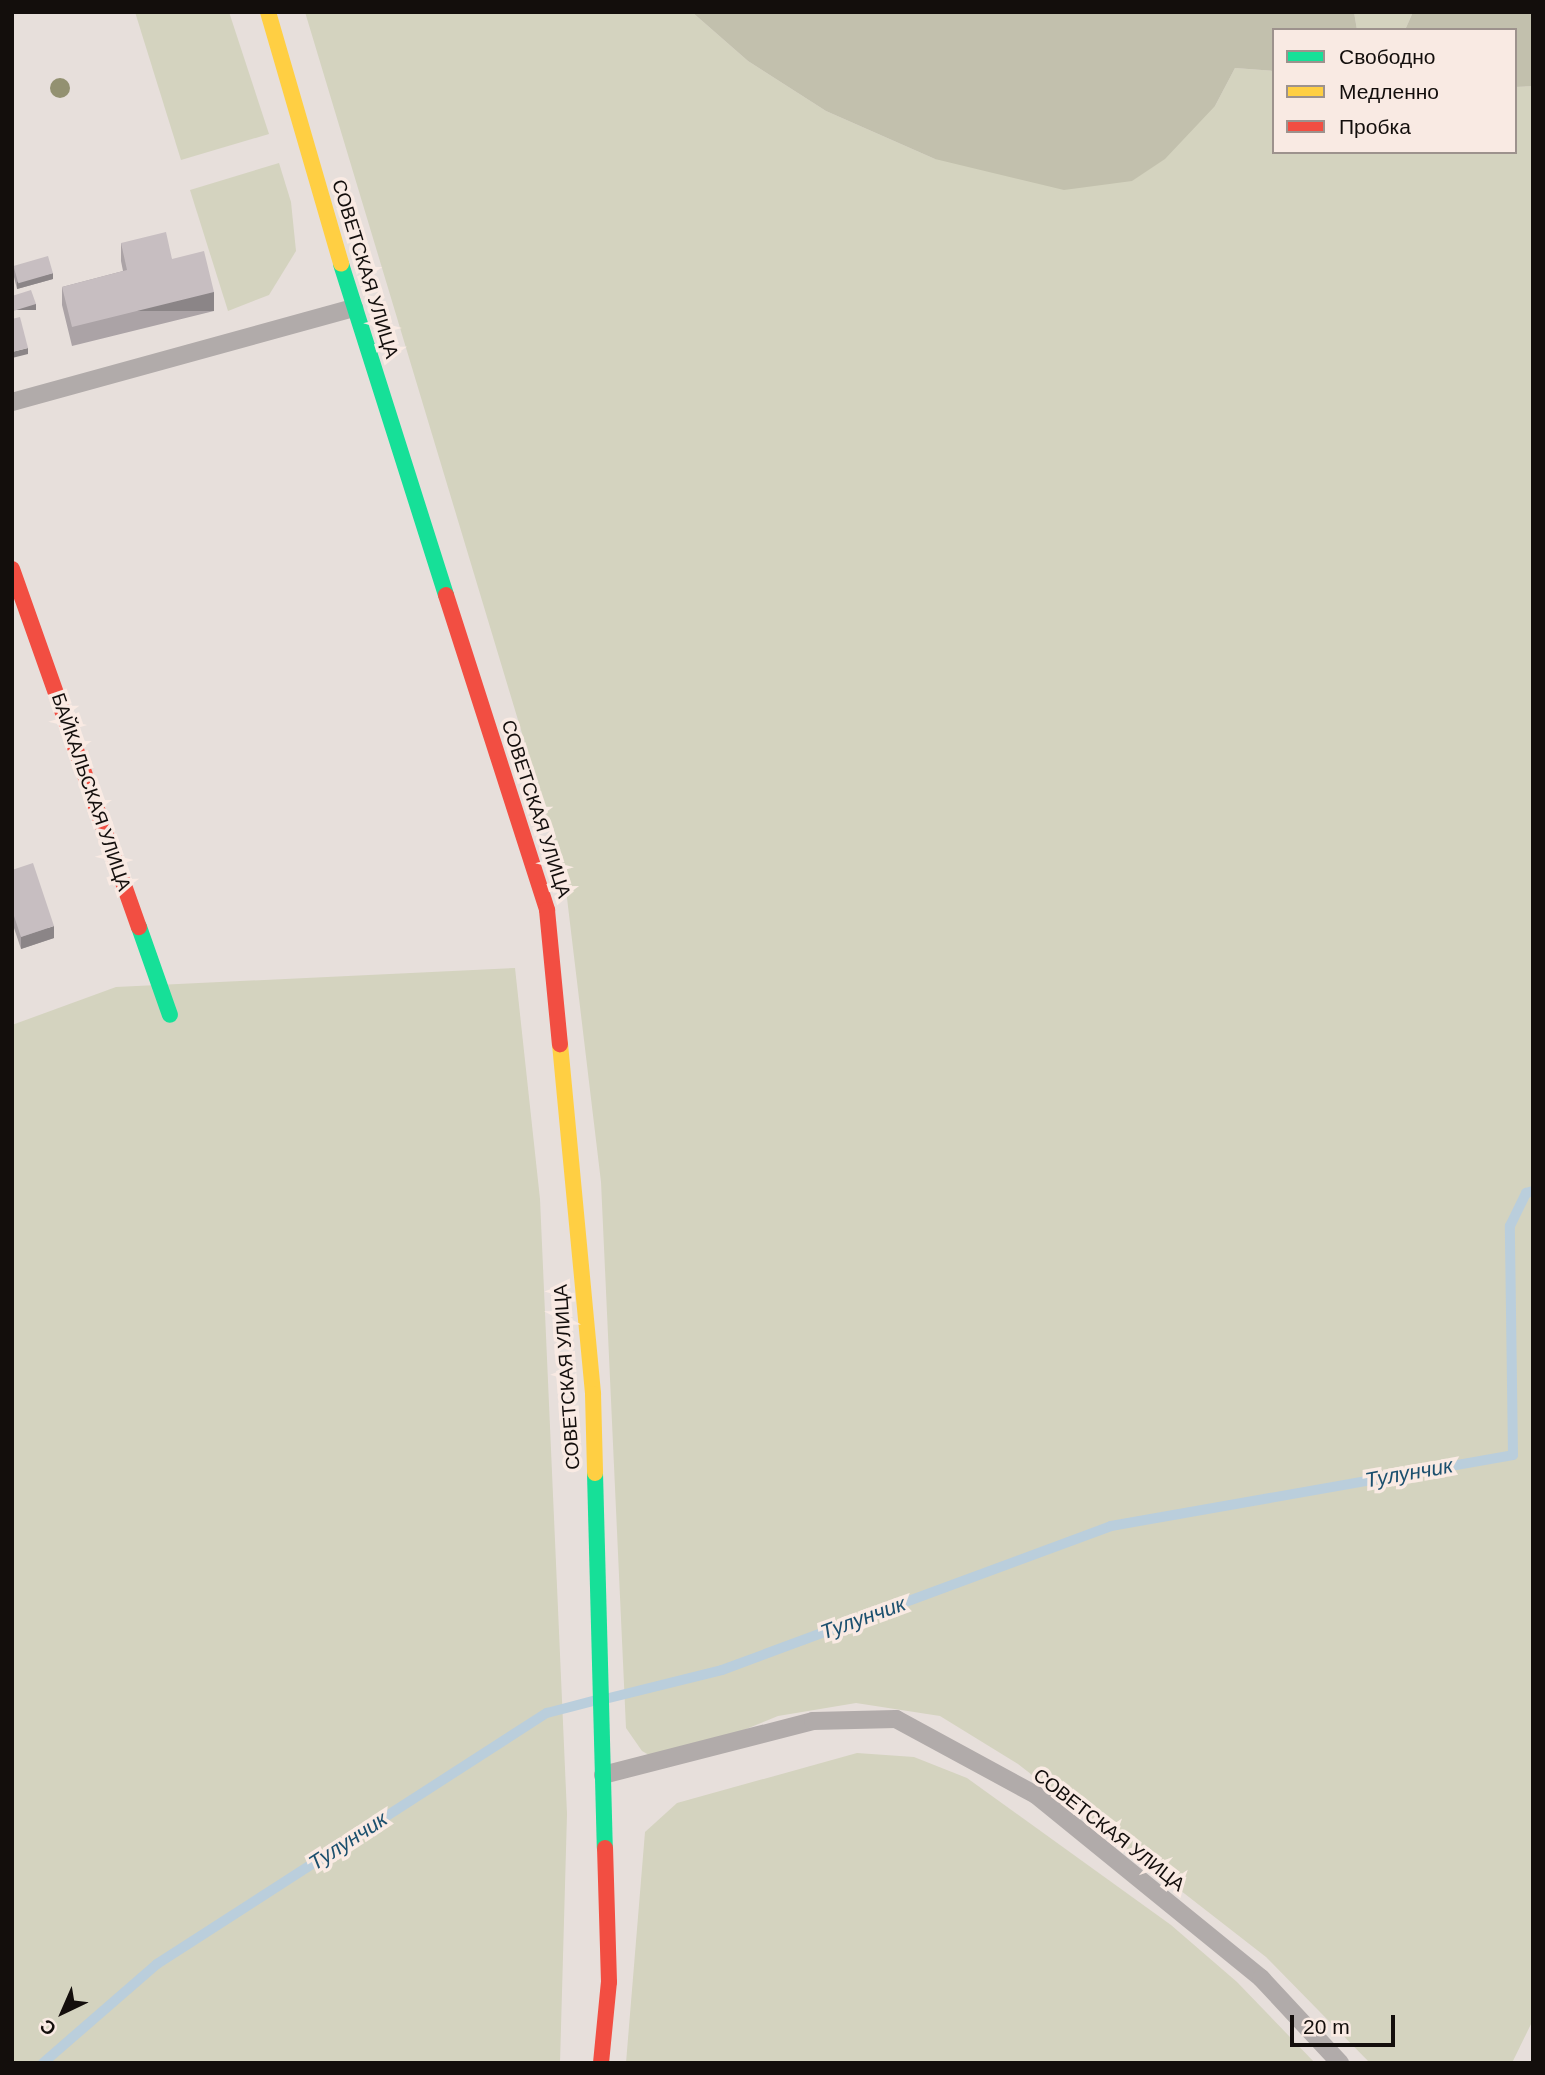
<!DOCTYPE html>
<html>
<head>
<meta charset="utf-8">
<style>
	body { margin:0 }
	#map { position:relative; width:1545px; height:2075px; overflow:hidden; background:#e7dfdb; font-family:Helvetica,sans-serif }
	div>[style] { position:absolute }
	.green>* { inset:0; background:#d4d3bf }
	.forest>* { inset:0; background:#c2c0ad }
	.stream>* { height:10px; margin:-5px; padding:0 5px; transform-origin:5px; border-radius:5px; background:#bacedc }
	.lane>* { height:18px; margin:-9px; padding:0 9px; transform-origin:9px; border-radius:9px; background:#b1abaa }
	.fast>* { height:16px; margin:-8px; padding:0 8px; transform-origin:8px; border-radius:8px; background:#16e098 }
	.slow>* { height:16px; margin:-8px; padding:0 8px; transform-origin:8px; border-radius:8px; background:#ffcf43 }
	.jam>* { height:16px; margin:-8px; padding:0 8px; transform-origin:8px; border-radius:8px; background:#f24e42 }
	.trees>* { width:20px; height:20px; margin:-10px; border-radius:50%; background:#939171 }
	.wall>* { inset:0; background:#aba3a6 }
	.shaded-wall>* { inset:0; background:#8b8587; transform-origin:0 0 }
	.building>* { inset:0; background:#c7bec1; transform-origin:0 0 }
	span { translate:-50% -50%; white-space:nowrap; text-align:center; line-height:1.15; -webkit-text-stroke:7px #f9eae3; paint-order:stroke }
	.street-label { font-size:19px; color:#130e0c }
	.water-label { font-size:21px; color:#1b4f6e; font-style:italic }
	.frame { position:absolute; inset:0; border:14px solid #130e0c; pointer-events:none }
	.legend { position:absolute; left:1272px; top:28px; width:245px; height:126px; box-sizing:border-box; background:#f9eae3; border:2px solid #9d928d; margin:0; padding:9px 12px; list-style:none; font-size:21px; color:#130e0c }
	.legend li { display:flex; align-items:center; gap:14px; height:35px }
	.legend b { width:35px; border:2px solid #9d928d }
	.north { position:absolute; left:28px; top:1977px; width:70px; height:70px; -webkit-text-stroke:5px #f9eae3; paint-order:stroke; rotate:224deg; font-size:19px; font-weight:700; line-height:28px; text-align:center; color:#130e0c }
	.north::after { content:''; display:block; margin:auto; width:24px; height:32px; background:#130e0c; clip-path:polygon(50% 0,100% 100%,50% 72%,0 100%) }
	.scale { position:absolute; left:1290px; top:2015px; width:105px; height:32px; box-sizing:border-box; border:4px solid #130e0c; border-top:0; padding-left:9px; font-size:21px; line-height:24px; white-space:nowrap; color:#130e0c; -webkit-text-stroke:5px #f9eae3; paint-order:stroke }
</style>
</head>
<body>
<div id="map">
	<div class="green">
		<i style="clip-path:polygon(135px 12px,229px 12px,269px 134px,181px 160px)"></i>
		<i style="clip-path:polygon(305px 12px,692px 12px,748px 61px,826px 111px,935px 159px,1215px 106px,1235px 68px,1274px 71px,1274px 152px,1515px 152px,1515px 87px,1533px 86px,1533px 2020px,1512px 2063px,1370px 2063px,1266px 1957px,1018px 1764px,940px 1716px,856px 1703px,778px 1716px,673px 1759px,656px 1759px,642px 1751px,626px 1728px,601px 1182px,564px 873px)"></i>
		<i style="clip-path:polygon(1354px 12px,1413px 12px,1405px 30px,1357px 30px)"></i>
		<i style="clip-path:polygon(279px 163px,291px 202px,296px 251px,269px 295px,228px 311px,190px 190px)"></i>
		<i style="clip-path:polygon(515px 968px,540px 1199px,567px 1814px,560px 2063px,12px 2063px,12px 1025px,116px 987px)"></i>
		<i style="clip-path:polygon(857px 1753px,914px 1757px,967px 1778px,1171px 1925px,1237px 1982px,1315px 2063px,626px 2063px,645px 1832px,677px 1803px)"></i>
	</div>
	<div class="forest">
		<i style="clip-path:polygon(692px 12px,1354px 12px,1357px 30px,1274px 30px,1274px 71px,1235px 68px,1215px 106px,1165px 159px,1132px 181px,1064px 190px,935px 159px,826px 111px,748px 61px)"></i>
		<i style="clip-path:polygon(1413px 12px,1533px 12px,1533px 86px,1515px 87px,1515px 30px,1405px 30px)"></i>
	</div>
	<div class="stream">
		<i style="left:609px;top:1698px;width:116px;rotate:-13.9deg"></i>
		<i style="left:722px;top:1670px;width:415px;rotate:-20.3deg"></i>
		<i style="left:1111px;top:1526px;width:408px;rotate:-10deg"></i>
		<i style="left:1513px;top:1455px;width:229px;rotate:-90.8deg"></i>
		<i style="left:1510px;top:1226px;width:37px;rotate:-64deg"></i>
		<i style="left:1526px;top:1193px;width:7px;rotate:-16deg"></i>
		<i style="left:43px;top:2063px;width:151px;rotate:-41deg"></i>
		<i style="left:157px;top:1964px;width:464px;rotate:-32.8deg"></i>
		<i style="left:547px;top:1713px;width:48px;rotate:-14.6deg"></i>
	</div>
	<div class="lane">
		<i style="left:12px;top:402px;width:355px;rotate:-15.4deg"></i>
		<i style="left:603px;top:1775px;width:217px;rotate:-14.4deg"></i>
		<i style="left:813px;top:1721px;width:83px;rotate:-1.4deg"></i>
		<i style="left:896px;top:1719px;width:159px;rotate:28.5deg"></i>
		<i style="left:1036px;top:1795px;width:290px;rotate:39.1deg"></i>
		<i style="left:1261px;top:1978px;width:116px;rotate:47.1deg"></i>
	</div>
	<div class="fast">
		<i style="left:341px;top:264px;width:347px;rotate:72.4deg"></i>
		<i style="left:139px;top:927px;width:93px;rotate:70.6deg"></i>
		<i style="left:595px;top:1473px;width:375px;rotate:88.5deg"></i>
	</div>
	<div class="slow">
		<i style="left:268px;top:12px;width:262px;rotate:73.8deg"></i>
		<i style="left:560px;top:1044px;width:352px;rotate:84.6deg"></i>
		<i style="left:593px;top:1394px;width:79px;rotate:88.5deg"></i>
	</div>
	<div class="jam">
		<i style="left:12px;top:569px;width:380px;rotate:70.5deg"></i>
		<i style="left:446px;top:595px;width:331px;rotate:72.2deg"></i>
		<i style="left:547px;top:910px;width:135px;rotate:84.5deg"></i>
		<i style="left:601px;top:2063px;width:81px;rotate:-84.4deg"></i>
		<i style="left:609px;top:1982px;width:134px;rotate:-91.7deg"></i>
	</div>
	<div class="trees">
		<i style="left:60px;top:88px"></i>
	</div>
	<div class="wall">
		<i style="clip-path:polygon(121px 243px,172px 259px,214px 311px,72px 346px,62px 305px,62px 287px,123px 271px,121px 261px)"></i>
		<i style="clip-path:polygon(13px 266px,53px 279px,17px 289px,13px 273px)"></i>
		<i style="clip-path:polygon(12px 870px,54px 938px,21px 949px,12px 922px)"></i>
	</div>
	<div class="shaded-wall">
		<i style="clip-path:polygon(53px 273px,53px 279px,17px 289px,17px 282px)"></i>
		<i style="left:214px;top:292px;width:19px;height:146px;rotate:90deg"></i>
		<i style="left:36px;top:304px;width:6px;height:24px;rotate:90deg"></i>
		<i style="clip-path:polygon(28px 348px,28px 354px,12px 358px,12px 352px)"></i>
		<i style="clip-path:polygon(54px 926px,54px 938px,21px 949px,21px 937px)"></i>
	</div>
	<div class="building">
		<i style="clip-path:polygon(166px 232px,172px 259px,204px 251px,214px 292px,72px 327px,62px 287px,127px 270px,121px 243px)"></i>
		<i style="left:48px;top:256px;width:18px;height:36px;rotate:74deg"></i>
		<i style="clip-path:polygon(31px 290px,36px 304px,13px 311px,12px 296px)"></i>
		<i style="clip-path:polygon(20px 317px,28px 348px,12px 352px,12px 319px)"></i>
		<i style="clip-path:polygon(33px 863px,54px 926px,21px 937px,12px 910px,12px 870px)"></i>
	</div>
	<div class="street-label">
		<span style="left:365px;top:269px;rotate:73deg">СОВЕТСКАЯ УЛИЦА</span>
		<span style="left:91px;top:792px;rotate:71deg">БАЙКАЛЬСКАЯ УЛИЦА</span>
		<span style="left:536px;top:809px;rotate:72deg">СОВЕТСКАЯ УЛИЦА</span>
		<span style="left:567px;top:1377px;rotate:-94deg">СОВЕТСКАЯ УЛИЦА</span>
		<span style="left:1109px;top:1830px;rotate:38deg">СОВЕТСКАЯ УЛИЦА</span>
	</div>
	<div class="water-label">
		<span style="left:1409px;top:1473px;rotate:-10deg">Тулунчик</span>
		<span style="left:863px;top:1618px;rotate:-20deg">Тулунчик</span>
		<span style="left:348px;top:1841px;rotate:-33deg">Тулунчик</span>
	</div>
	<div class="frame"></div>
	<ul class="legend">
	<li><b style="height:9px;background:#16e098"></b>Свободно</li>
	<li><b style="height:9px;background:#ffcf43"></b>Медленно</li>
	<li><b style="height:9px;background:#f24e42"></b>Пробка</li>
	</ul>
	<div class="north">С</div>
	<div class="scale">20 m</div>
</div>
</body>
</html>
